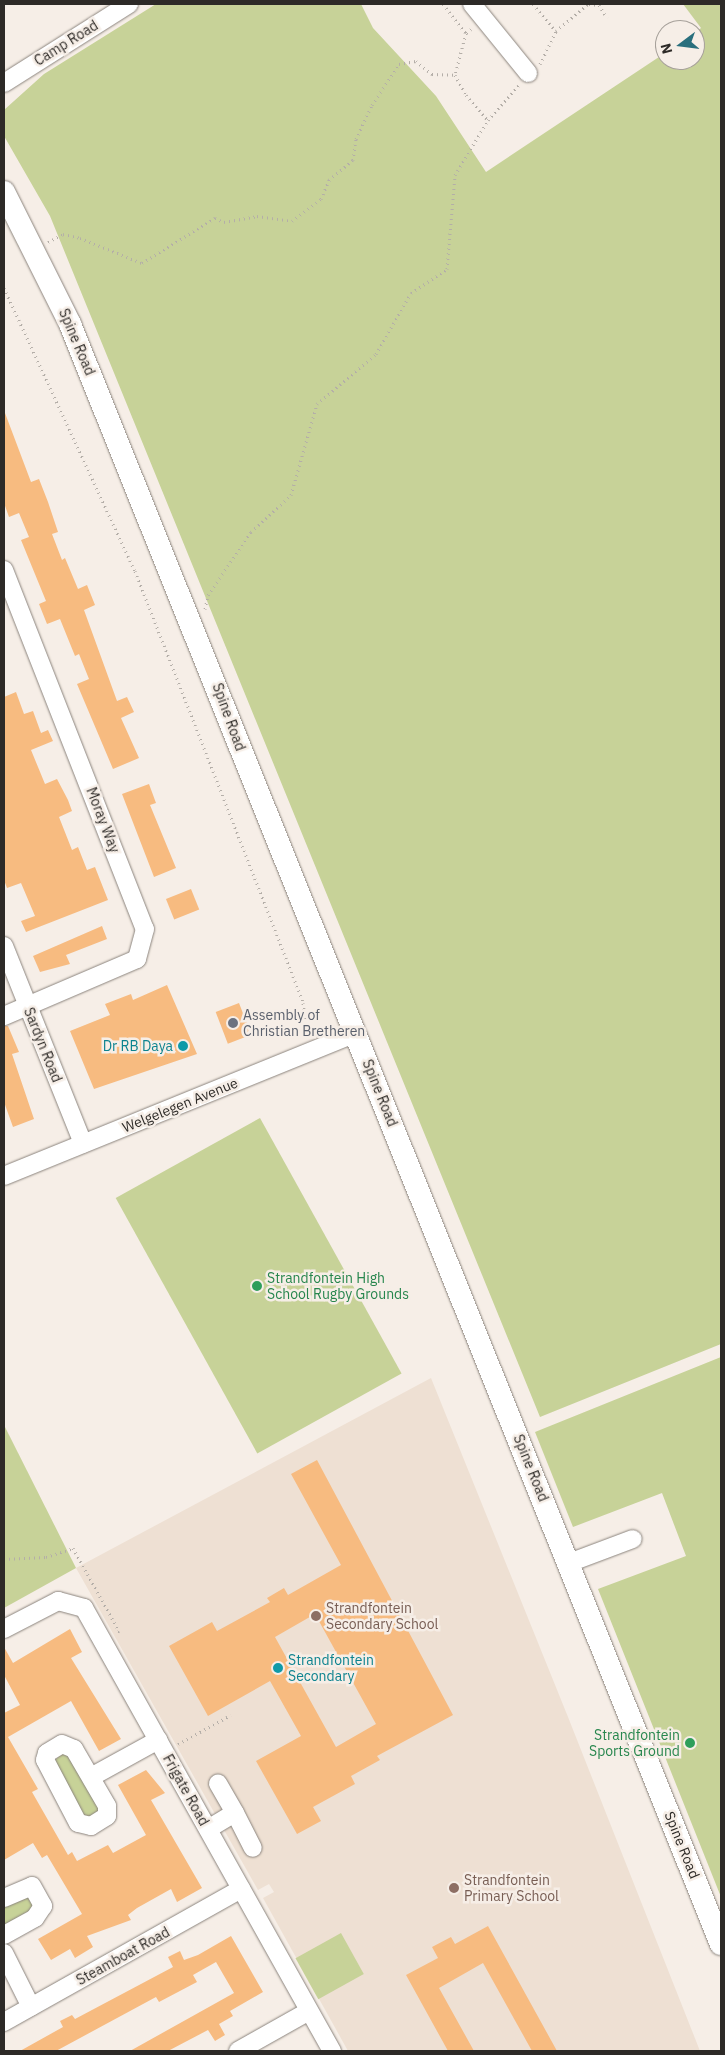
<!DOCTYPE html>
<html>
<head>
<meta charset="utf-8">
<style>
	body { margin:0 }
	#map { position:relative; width:725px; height:2055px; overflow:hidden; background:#f6eee7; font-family:"IBM Plex Sans",sans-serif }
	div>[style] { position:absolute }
	.built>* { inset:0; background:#eee0d3 }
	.green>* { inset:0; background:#c7d298; transform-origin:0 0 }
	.building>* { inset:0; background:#f7bb80; transform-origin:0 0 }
	.path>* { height:3px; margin-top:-1.5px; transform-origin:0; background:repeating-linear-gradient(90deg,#b4aea8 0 1px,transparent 0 5px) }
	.roads { filter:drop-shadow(0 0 1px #8b847d) drop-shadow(0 0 1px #8b847d) }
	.minor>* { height:18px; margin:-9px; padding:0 9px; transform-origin:9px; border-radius:9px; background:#fff }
	.major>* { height:22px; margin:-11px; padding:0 11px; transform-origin:11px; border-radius:11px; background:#fff }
	.dots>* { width:14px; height:14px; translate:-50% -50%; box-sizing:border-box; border:2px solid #f6eee7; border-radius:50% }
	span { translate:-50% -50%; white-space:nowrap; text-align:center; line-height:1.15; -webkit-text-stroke:5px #f6eee7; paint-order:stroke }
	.street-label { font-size:14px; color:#2d2a27 }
	.worship-label { font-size:14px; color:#5b616d }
	.left { translate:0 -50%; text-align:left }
	.culture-label { font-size:14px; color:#0d838f }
	.right { translate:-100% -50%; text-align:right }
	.leisure-label { font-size:14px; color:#27864d }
	.education-label { font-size:14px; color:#785e54 }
	.frame { position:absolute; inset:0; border:5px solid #2d2a27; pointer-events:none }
	.north { position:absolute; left:655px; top:20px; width:50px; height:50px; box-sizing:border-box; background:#f6eee7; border:1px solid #a6a09a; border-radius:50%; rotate:255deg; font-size:14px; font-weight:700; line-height:20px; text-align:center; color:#2d2a27 }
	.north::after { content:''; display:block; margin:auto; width:18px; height:22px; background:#296f7d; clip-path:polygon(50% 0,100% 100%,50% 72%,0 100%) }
</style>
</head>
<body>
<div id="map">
	<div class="built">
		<i style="clip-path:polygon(431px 1378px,568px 1717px,700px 2051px,348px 2051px,263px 1898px,274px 1892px,269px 1884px,258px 1890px,76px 1568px)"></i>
	</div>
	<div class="green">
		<i style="clip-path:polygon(156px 4px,361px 4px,373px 28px,436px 96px,486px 172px,665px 53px,665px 60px,695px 60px,695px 33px,701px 28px,683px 4px,721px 4px,721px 1344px,540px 1417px,50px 216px,4px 136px,4px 110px,44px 74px)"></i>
		<i style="left:260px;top:1118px;width:292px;height:165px;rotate:61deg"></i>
		<i style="clip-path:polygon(721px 1357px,721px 1897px,598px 1589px,686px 1556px,662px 1493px,573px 1527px,535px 1432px)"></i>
		<i style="clip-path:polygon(4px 1425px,76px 1568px,4px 1608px)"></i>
		<i style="clip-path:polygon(66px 1750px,100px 1810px,100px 1814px,85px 1818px,53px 1762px)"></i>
		<i style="clip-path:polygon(27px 1893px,36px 1907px,4px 1925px,4px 1905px)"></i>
		<i style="left:341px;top:1933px;width:47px;height:52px;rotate:61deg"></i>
	</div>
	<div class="building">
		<i style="clip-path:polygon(5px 413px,31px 482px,39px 479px,48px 502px,58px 532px,52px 534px,62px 560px,65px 558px,78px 589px,87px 585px,95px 605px,84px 610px,117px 701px,127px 697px,134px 712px,121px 718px,139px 758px,113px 769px,77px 684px,89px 679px,79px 654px,75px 656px,60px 619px,47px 624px,39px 604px,46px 601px,21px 540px,29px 537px,19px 513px,9px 517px,4px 503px)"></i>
		<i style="clip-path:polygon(16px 692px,24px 714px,33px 711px,41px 733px,48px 730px,53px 741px,31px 750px,45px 784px,57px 779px,68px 800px,72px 811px,59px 817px,72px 850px,78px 847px,87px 870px,95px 867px,108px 900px,26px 932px,21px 921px,35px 916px,21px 883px,7px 888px,4px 880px,4px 697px)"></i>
		<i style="clip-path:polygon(149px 784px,156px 803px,150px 805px,176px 868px,154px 877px,122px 794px)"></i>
		<i style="left:191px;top:889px;width:22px;height:27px;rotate:68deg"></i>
		<i style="clip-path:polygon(102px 926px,107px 939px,66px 955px,70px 964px,40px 972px,33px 956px)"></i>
		<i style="clip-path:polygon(167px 985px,197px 1054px,94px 1089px,70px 1031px,110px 1015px,105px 1004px,131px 994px,133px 1000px)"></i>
		<i style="left:239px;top:1003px;width:34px;height:25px;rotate:69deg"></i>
		<i style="clip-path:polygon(4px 1026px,8px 1026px,19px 1052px,12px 1054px,34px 1119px,13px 1127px,4px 1102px)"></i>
		<i style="clip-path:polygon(evenodd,317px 1460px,453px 1715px,377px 1756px,380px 1760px,351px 1776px,355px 1784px,313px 1807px,321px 1821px,297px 1834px,256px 1761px,301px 1736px,270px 1681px,208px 1716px,169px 1646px,212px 1622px,217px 1631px,270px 1602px,267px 1598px,284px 1588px,288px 1595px,341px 1565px,291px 1474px,317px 1460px,315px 1614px,376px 1724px,336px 1747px,275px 1637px,315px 1614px)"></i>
		<i style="clip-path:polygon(70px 1629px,82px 1652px,71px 1658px,121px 1739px,99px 1751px,71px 1701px,8px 1737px,38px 1789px,32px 1792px,68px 1855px,72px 1852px,77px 1861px,108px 1845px,113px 1853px,146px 1835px,118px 1785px,146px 1770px,165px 1793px,151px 1800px,202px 1888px,177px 1902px,171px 1889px,137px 1908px,128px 1915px,131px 1920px,87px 1936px,93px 1947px,75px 1958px,70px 1949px,51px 1960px,38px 1939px,82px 1914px,47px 1855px,42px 1858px,33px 1843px,4px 1860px,4px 1713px,20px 1705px,4px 1675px,4px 1647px,13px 1663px)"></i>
		<i style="clip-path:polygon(488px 1926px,557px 2051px,532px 2051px,483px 1963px,439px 1988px,474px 2051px,448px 2051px,406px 1975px,438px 1958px,432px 1947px,451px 1937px,455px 1944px)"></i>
		<i style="clip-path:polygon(231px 1936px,263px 1992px,230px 2011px,233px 2016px,219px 2024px,225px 2035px,215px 2041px,208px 2030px,168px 2051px,130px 2051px,234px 1993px,216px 1962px,193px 1975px,197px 1982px,159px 2002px,156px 1997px,56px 2051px,20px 2051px,63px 2027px,60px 2021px,72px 2015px,75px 2019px,173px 1967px,168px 1957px,180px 1951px,184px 1960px,198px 1955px)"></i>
	</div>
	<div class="path">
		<i style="left:443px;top:4px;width:37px;rotate:52deg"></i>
		<i style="left:533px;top:4px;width:35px;rotate:50deg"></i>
		<i style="left:589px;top:4px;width:10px;rotate:6deg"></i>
		<i style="left:599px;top:5px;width:15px;rotate:58deg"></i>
		<i style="left:471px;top:29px;width:6px;rotate:141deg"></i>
		<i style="left:466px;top:33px;width:43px;rotate:104.7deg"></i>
		<i style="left:455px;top:75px;width:23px;rotate:61deg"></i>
		<i style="left:466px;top:95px;width:33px;rotate:49deg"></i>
		<i style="left:488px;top:120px;width:48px;rotate:-48.4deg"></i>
		<i style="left:540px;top:64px;width:37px;rotate:-64deg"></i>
		<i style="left:556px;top:31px;width:42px;rotate:-40.2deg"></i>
		<i style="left:48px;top:242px;width:17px;rotate:-28deg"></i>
		<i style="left:63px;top:234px;width:17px;rotate:13deg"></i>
		<i style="left:80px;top:238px;width:67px;rotate:22deg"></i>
		<i style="left:142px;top:263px;width:86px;rotate:-31.7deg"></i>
		<i style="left:215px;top:218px;width:10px;rotate:24deg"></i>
		<i style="left:224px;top:222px;width:34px;rotate:-10deg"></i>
		<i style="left:257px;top:216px;width:35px;rotate:8deg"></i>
		<i style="left:292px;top:221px;width:36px;rotate:-37deg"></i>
		<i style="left:321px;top:199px;width:21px;rotate:-67deg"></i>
		<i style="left:329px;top:180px;width:31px;rotate:-40deg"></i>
		<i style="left:353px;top:160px;width:21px;rotate:-82deg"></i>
		<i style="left:356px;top:139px;width:38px;rotate:-65deg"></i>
		<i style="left:372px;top:105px;width:49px;rotate:-56.6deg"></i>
		<i style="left:399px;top:64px;width:17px;rotate:-10deg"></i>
		<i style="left:416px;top:61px;width:21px;rotate:39deg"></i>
		<i style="left:432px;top:74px;width:23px;rotate:2deg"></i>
		<i style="left:4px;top:288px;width:312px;rotate:65.2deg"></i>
		<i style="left:135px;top:571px;width:464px;rotate:68.7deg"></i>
		<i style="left:303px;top:1003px;width:33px;rotate:81deg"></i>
		<i style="left:205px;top:609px;width:14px;rotate:-78deg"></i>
		<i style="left:208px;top:595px;width:76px;rotate:-55.7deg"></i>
		<i style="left:251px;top:532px;width:54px;rotate:-42.8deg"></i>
		<i style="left:291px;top:495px;width:95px;rotate:-74.1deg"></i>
		<i style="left:317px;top:404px;width:77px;rotate:-40.3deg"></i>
		<i style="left:376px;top:354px;width:70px;rotate:-60.2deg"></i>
		<i style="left:411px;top:293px;width:43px;rotate:-33.7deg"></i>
		<i style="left:447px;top:269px;width:94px;rotate:-85.1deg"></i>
		<i style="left:455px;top:175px;width:64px;rotate:-59deg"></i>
		<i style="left:4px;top:1559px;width:42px;rotate:-2.7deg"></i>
		<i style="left:46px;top:1557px;width:28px;rotate:-18deg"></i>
		<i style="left:73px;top:1548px;width:95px;rotate:61deg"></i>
		<i style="left:119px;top:1631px;width:4px;rotate:146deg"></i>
		<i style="left:178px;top:1744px;width:60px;rotate:-28.7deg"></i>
	</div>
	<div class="roads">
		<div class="minor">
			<i style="left:472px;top:4px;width:89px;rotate:50.9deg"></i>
			<i style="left:4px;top:83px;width:148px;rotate:-32.3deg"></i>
			<i style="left:4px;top:570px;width:386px;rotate:68.6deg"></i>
			<i style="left:145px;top:929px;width:31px;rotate:105deg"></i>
			<i style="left:137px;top:959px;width:145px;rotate:156.8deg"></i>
			<i style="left:4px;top:946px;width:213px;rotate:68.2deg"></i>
			<i style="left:4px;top:1176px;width:380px;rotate:-22.1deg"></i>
			<i style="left:569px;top:1563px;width:68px;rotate:-20.6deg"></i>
			<i style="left:4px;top:1629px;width:61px;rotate:-27.4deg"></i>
			<i style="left:58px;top:1601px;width:27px;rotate:15deg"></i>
			<i style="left:84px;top:1608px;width:508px;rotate:60.76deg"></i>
			<i style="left:62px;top:1744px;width:13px;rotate:23deg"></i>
			<i style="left:74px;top:1749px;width:66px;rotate:59.9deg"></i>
			<i style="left:107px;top:1806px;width:10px;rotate:90deg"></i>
			<i style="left:107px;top:1816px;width:19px;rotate:148deg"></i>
			<i style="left:91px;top:1826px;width:13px;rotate:-167deg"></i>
			<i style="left:78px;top:1823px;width:71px;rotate:-117.6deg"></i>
			<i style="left:45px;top:1760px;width:7px;rotate:-74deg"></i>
			<i style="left:47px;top:1753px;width:17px;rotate:-31deg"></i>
			<i style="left:91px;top:1777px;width:77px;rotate:-28.9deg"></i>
			<i style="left:235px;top:1813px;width:39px;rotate:63deg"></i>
			<i style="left:208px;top:1829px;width:31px;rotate:-31deg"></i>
			<i style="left:235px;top:1813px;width:34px;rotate:-120deg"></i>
			<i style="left:4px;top:1898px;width:30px;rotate:-23deg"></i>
			<i style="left:32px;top:1886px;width:23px;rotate:61deg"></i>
			<i style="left:43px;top:1906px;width:14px;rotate:124deg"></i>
			<i style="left:35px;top:1918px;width:35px;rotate:151deg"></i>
			<i style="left:4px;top:1953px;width:60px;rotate:63.4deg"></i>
			<i style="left:4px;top:2022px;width:272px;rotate:-29.3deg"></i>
			<i style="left:238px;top:2051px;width:81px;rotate:-29.4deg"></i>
		</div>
		<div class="major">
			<i style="left:4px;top:192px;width:148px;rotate:63.4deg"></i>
			<i style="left:70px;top:324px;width:1746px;rotate:68.11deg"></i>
		</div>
	</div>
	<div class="dots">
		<i style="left:233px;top:1023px;background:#6b7280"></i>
		<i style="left:183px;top:1046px;background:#0f9aa8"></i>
		<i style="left:257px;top:1286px;background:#2e9e5b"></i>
		<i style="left:316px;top:1616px;background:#8d6e63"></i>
		<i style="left:278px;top:1668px;background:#0f9aa8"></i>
		<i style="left:690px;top:1743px;background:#2e9e5b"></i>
		<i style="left:454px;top:1888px;background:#8d6e63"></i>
	</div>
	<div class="street-label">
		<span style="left:66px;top:43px;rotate:-32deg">Camp Road</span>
		<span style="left:77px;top:342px;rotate:67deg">Spine Road</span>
		<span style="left:229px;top:717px;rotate:70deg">Spine Road</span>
		<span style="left:103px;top:820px;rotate:69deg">Moray Way</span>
		<span style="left:43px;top:1045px;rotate:68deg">Sardyn Road</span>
		<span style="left:380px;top:1093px;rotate:68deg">Spine Road</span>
		<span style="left:180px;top:1105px;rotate:-22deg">Welgelegen Avenue</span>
		<span style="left:531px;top:1468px;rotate:68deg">Spine Road</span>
		<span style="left:186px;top:1790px;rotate:61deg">Frigate Road</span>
		<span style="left:682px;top:1845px;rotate:68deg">Spine Road</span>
		<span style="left:123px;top:1956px;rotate:-29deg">Steamboat Road</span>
	</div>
	<div class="worship-label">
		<span class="left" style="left:243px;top:1023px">Assembly of<br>Christian Bretheren</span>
	</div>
	<div class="culture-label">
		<span class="right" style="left:173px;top:1046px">Dr RB Daya</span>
		<span class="left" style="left:288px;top:1668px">Strandfontein<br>Secondary</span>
	</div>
	<div class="leisure-label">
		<span class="left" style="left:267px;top:1286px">Strandfontein High<br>School Rugby Grounds</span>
		<span class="right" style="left:680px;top:1743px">Strandfontein<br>Sports Ground</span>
	</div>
	<div class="education-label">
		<span class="left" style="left:326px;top:1616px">Strandfontein<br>Secondary School</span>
		<span class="left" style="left:464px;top:1888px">Strandfontein<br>Primary School</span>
	</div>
	<div class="frame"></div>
	<div class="north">N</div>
</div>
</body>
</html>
